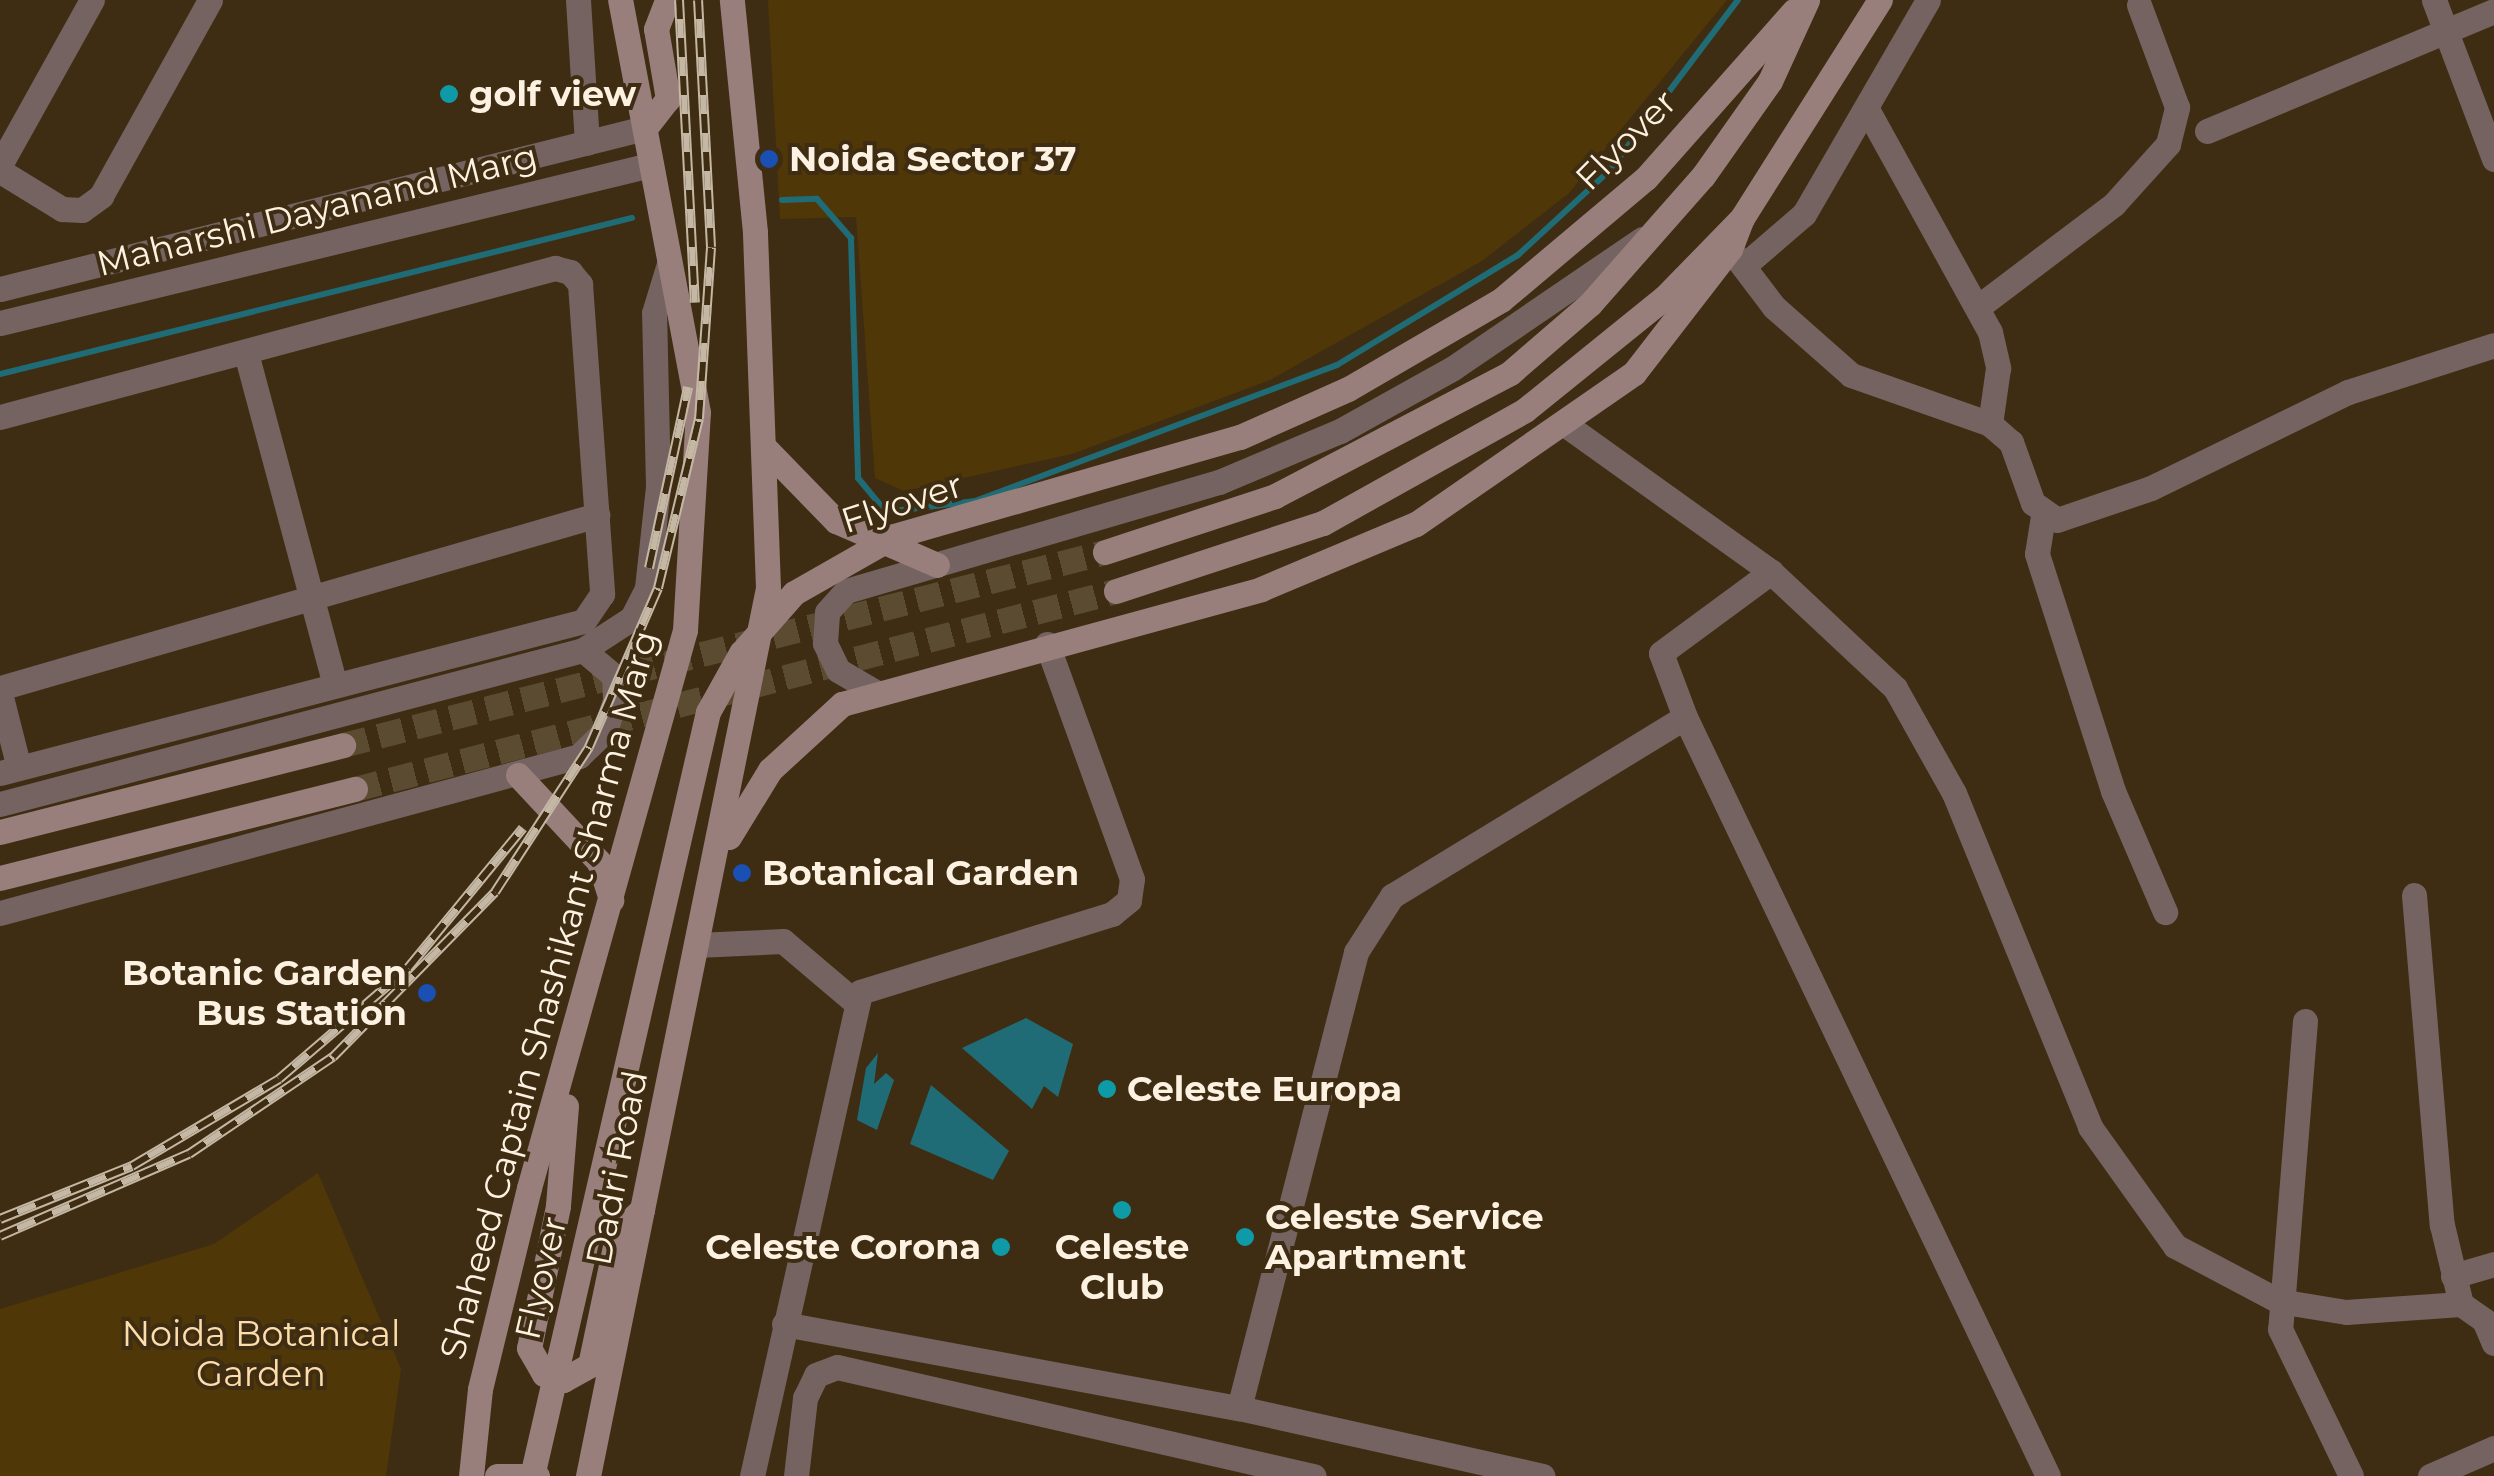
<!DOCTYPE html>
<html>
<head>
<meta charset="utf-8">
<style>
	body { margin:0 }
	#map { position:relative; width:2494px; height:1476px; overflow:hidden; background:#3e2d12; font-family:Montserrat,sans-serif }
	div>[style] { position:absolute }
	.green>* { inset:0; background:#503707 }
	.water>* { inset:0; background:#206c76 }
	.stream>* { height:6px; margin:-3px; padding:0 3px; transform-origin:3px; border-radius:3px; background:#206c76 }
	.secondary-tunnel>* { height:25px; margin-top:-12.5px; transform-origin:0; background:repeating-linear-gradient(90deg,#5b4b31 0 25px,transparent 0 37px) }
	.minor>* { height:25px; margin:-12.5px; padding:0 12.5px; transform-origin:12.5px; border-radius:12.5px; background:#746361 }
	.tertiary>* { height:25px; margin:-12.5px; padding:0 12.5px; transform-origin:12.5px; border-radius:12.5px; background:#746361 }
	.secondary>* { height:25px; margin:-12.5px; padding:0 12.5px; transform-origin:12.5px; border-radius:12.5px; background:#997f7c }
	.rail>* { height:10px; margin-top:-5px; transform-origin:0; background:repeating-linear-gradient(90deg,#3e2d12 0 19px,#c4b7a4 0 38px); box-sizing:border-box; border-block:2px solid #c4b7a4 }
	.secondary-bridge>* { height:25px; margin:-12.5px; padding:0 12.5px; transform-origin:12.5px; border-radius:12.5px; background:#997f7c }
	.dots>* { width:28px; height:28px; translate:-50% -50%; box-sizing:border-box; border:5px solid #3e2d12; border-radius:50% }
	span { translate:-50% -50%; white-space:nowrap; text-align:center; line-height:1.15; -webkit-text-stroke:8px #3e2d12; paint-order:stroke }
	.poi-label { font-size:35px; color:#fdf2e2; font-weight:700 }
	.left { translate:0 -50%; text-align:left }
	.right { translate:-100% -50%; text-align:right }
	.street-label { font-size:35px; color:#fdf2e2 }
	.park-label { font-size:35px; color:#fdddac }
</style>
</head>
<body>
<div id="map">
	<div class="green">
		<i style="clip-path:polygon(768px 0,1727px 0,1569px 193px,1482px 261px,1270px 380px,1072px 454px,904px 491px,875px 478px,856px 217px,780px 219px)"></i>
		<i style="clip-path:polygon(318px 1173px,401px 1369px,386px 1476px,0 1476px,0 1309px,214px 1244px)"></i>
	</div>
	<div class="water">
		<i style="clip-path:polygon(1026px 1018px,1073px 1044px,1058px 1097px,1044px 1086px,1032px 1109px,962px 1048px)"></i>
		<i style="clip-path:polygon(878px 1053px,874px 1084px,886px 1073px,894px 1080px,877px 1130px,857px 1120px,866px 1068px)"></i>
		<i style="clip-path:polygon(931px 1085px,1009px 1151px,993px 1180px,910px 1144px)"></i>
	</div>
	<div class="stream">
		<i style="left:782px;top:200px;width:35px;rotate:-2deg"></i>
		<i style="left:817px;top:199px;width:52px;rotate:48.9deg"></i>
		<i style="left:851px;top:238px;width:240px;rotate:88.3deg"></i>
		<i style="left:858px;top:478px;width:44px;rotate:50.5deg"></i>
		<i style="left:886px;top:512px;width:90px;rotate:-7deg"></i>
		<i style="left:975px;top:501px;width:387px;rotate:-20.6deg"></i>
		<i style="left:1337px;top:365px;width:212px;rotate:-31.3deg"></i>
		<i style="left:1518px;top:255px;width:124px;rotate:-42.7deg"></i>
		<i style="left:1609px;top:171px;width:214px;rotate:-53deg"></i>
		<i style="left:0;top:374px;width:651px;rotate:-13.87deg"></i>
	</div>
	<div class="secondary-tunnel">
		<i style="left:343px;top:745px;width:786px;rotate:-14.21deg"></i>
		<i style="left:355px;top:789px;width:786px;rotate:-14.58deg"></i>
	</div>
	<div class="minor">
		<i style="left:578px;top:0;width:143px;rotate:86.4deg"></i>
		<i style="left:2434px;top:0;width:170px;rotate:69.3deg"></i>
		<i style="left:1868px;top:111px;width:252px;rotate:61.1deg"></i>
		<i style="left:1990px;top:332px;width:37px;rotate:77deg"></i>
		<i style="left:1998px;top:368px;width:57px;rotate:98.1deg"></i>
		<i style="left:2207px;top:131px;width:311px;rotate:-22.7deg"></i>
		<i style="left:0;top:165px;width:189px;rotate:-60.9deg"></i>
		<i style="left:0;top:171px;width:73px;rotate:31.5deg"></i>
		<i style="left:62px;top:209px;width:20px;rotate:3deg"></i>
		<i style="left:82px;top:210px;width:24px;rotate:-36deg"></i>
		<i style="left:101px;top:196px;width:224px;rotate:-60.9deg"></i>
		<i style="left:1730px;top:249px;width:73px;rotate:52.8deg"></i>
		<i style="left:1774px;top:307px;width:103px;rotate:41.4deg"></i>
		<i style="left:1851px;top:375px;width:147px;rotate:19.4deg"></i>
		<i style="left:1990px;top:424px;width:28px;rotate:41deg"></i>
		<i style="left:2011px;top:442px;width:65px;rotate:70.2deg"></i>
		<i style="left:2033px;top:503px;width:29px;rotate:35deg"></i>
		<i style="left:2057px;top:520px;width:99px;rotate:-18.8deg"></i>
		<i style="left:2151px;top:488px;width:219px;rotate:-26deg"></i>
		<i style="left:2348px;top:392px;width:153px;rotate:-17.8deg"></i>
		<i style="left:1747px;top:263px;width:75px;rotate:-40.7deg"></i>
		<i style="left:1804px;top:214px;width:247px;rotate:-59.9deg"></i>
		<i style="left:1978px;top:307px;width:171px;rotate:-37.1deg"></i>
		<i style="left:2114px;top:204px;width:81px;rotate:-48deg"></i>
		<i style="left:2168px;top:144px;width:38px;rotate:-76deg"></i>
		<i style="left:2177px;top:107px;width:109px;rotate:-110.4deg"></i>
		<i style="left:246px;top:353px;width:341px;rotate:75deg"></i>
		<i style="left:0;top:417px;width:575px;rotate:-15.03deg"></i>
		<i style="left:555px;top:268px;width:16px;rotate:15deg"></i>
		<i style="left:570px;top:272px;width:16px;rotate:50deg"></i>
		<i style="left:580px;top:284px;width:311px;rotate:85.9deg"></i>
		<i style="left:602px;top:594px;width:32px;rotate:124deg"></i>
		<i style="left:584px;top:621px;width:603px;rotate:165.41deg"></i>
		<i style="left:1566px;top:425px;width:252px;rotate:35.6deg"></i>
		<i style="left:1771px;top:572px;width:170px;rotate:43.1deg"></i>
		<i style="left:1895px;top:688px;width:120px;rotate:60.7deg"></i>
		<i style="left:1954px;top:793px;width:361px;rotate:67.8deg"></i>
		<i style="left:2090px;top:1127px;width:146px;rotate:54.5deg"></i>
		<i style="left:2175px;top:1246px;width:118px;rotate:27.9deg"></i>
		<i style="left:2279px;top:1301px;width:68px;rotate:9.3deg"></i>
		<i style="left:2346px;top:1312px;width:115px;rotate:-4deg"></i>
		<i style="left:2461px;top:1304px;width:28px;rotate:35deg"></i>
		<i style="left:2484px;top:1320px;width:25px;rotate:67deg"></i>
		<i style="left:2043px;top:516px;width:38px;rotate:99deg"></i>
		<i style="left:2037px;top:554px;width:249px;rotate:72.2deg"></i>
		<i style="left:2113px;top:791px;width:132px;rotate:66.7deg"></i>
		<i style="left:0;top:688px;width:622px;rotate:-16.16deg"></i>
		<i style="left:0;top:693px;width:77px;rotate:75.8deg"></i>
		<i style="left:1685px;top:717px;width:68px;rotate:-110.6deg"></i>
		<i style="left:1661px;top:653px;width:137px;rotate:-36.4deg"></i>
		<i style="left:2414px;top:895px;width:331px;rotate:85.2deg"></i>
		<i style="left:2442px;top:1225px;width:81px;rotate:76.5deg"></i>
		<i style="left:696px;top:945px;width:87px;rotate:-2.6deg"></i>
		<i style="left:783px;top:941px;width:94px;rotate:40.3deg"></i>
		<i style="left:2305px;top:1021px;width:309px;rotate:94.6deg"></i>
		<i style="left:2280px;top:1329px;width:163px;rotate:64.2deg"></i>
		<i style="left:2453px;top:1276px;width:43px;rotate:-16.3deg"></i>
		<i style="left:784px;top:1324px;width:463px;rotate:10.5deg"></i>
		<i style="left:1239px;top:1408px;width:311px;rotate:12.6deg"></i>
		<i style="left:1239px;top:1408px;width:471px;rotate:-75.6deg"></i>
		<i style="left:1356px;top:952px;width:67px;rotate:-57.3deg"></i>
		<i style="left:1392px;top:896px;width:343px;rotate:-31.4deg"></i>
		<i style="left:1685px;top:717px;width:841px;rotate:64.44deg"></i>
		<i style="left:752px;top:1476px;width:496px;rotate:-77.4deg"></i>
		<i style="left:860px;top:992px;width:264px;rotate:-17.2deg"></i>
		<i style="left:1112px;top:914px;width:22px;rotate:-39deg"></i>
		<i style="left:1129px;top:900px;width:21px;rotate:-82deg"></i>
		<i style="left:1132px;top:879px;width:250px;rotate:-109.9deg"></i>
		<i style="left:796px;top:1476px;width:79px;rotate:-83.4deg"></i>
		<i style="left:805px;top:1398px;width:25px;rotate:-64deg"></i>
		<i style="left:816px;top:1375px;width:22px;rotate:-21deg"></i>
		<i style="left:837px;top:1367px;width:489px;rotate:12.9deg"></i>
		<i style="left:2430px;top:1476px;width:70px;rotate:-23.6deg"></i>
	</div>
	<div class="tertiary">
		<i style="left:0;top:289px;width:665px;rotate:-14.02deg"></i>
		<i style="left:0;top:323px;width:669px;rotate:-13.66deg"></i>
		<i style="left:877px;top:693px;width:45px;rotate:-149.5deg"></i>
		<i style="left:838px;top:670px;width:30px;rotate:-116deg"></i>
		<i style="left:825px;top:643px;width:31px;rotate:-86deg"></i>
		<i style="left:827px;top:612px;width:28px;rotate:-48deg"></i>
		<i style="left:846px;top:591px;width:389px;rotate:-16.3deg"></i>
		<i style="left:1219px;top:482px;width:131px;rotate:-22.9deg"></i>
		<i style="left:1340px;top:431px;width:129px;rotate:-29.1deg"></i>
		<i style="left:1453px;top:368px;width:229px;rotate:-34.3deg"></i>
		<i style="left:0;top:804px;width:603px;rotate:-14.8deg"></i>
		<i style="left:583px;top:650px;width:59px;rotate:-33.1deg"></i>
		<i style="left:632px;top:618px;width:34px;rotate:-63deg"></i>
		<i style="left:647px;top:588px;width:103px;rotate:-83.8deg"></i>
		<i style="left:658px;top:486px;width:173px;rotate:-91.3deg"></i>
		<i style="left:654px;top:313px;width:51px;rotate:-73deg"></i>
		<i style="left:0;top:913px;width:600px;rotate:-15.17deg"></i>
		<i style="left:579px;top:756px;width:36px;rotate:-44deg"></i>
		<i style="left:605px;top:731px;width:33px;rotate:-72deg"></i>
		<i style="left:615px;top:700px;width:24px;rotate:-92deg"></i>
		<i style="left:614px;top:676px;width:40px;rotate:-140deg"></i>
	</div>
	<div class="secondary">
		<i style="left:645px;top:128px;width:37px;rotate:-52deg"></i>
		<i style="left:668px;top:99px;width:71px;rotate:-99.7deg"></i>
		<i style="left:656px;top:29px;width:31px;rotate:-69deg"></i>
		<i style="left:1240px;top:437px;width:118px;rotate:-24deg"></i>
		<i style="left:1348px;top:389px;width:177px;rotate:-30.2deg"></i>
		<i style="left:1501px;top:300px;width:189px;rotate:-40.1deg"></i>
		<i style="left:1646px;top:178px;width:223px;rotate:-48.5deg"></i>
		<i style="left:763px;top:446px;width:105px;rotate:45.8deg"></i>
		<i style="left:836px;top:521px;width:110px;rotate:23.5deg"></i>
		<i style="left:1105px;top:552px;width:179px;rotate:-18.2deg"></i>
		<i style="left:1275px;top:496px;width:265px;rotate:-27.6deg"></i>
		<i style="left:1510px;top:373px;width:106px;rotate:-40.8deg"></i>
		<i style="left:1590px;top:304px;width:171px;rotate:-48.6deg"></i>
		<i style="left:1703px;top:176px;width:116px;rotate:-54.8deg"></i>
		<i style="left:1770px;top:81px;width:89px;rotate:-65.4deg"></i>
		<i style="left:1116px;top:591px;width:218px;rotate:-18.2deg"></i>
		<i style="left:1323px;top:523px;width:231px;rotate:-29.2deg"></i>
		<i style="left:1525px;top:410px;width:179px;rotate:-38.9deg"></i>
		<i style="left:1664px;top:298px;width:112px;rotate:-45.7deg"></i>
		<i style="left:1742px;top:218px;width:258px;rotate:-57.7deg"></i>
		<i style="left:518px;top:775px;width:119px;rotate:47deg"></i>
		<i style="left:599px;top:862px;width:40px;rotate:72deg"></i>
		<i style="left:0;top:832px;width:354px;rotate:-14.2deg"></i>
		<i style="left:729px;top:837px;width:79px;rotate:-58.5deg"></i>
		<i style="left:770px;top:770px;width:98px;rotate:-42.5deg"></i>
		<i style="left:842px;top:704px;width:434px;rotate:-15.3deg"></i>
		<i style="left:1261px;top:589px;width:168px;rotate:-22.8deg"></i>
		<i style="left:1416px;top:524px;width:265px;rotate:-34.7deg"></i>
		<i style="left:1634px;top:373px;width:157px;rotate:-52.3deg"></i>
		<i style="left:1730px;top:249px;width:33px;rotate:-69deg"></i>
		<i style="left:0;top:878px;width:366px;rotate:-14.1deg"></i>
		<i style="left:566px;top:1106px;width:100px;rotate:94.6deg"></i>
		<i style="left:558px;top:1206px;width:145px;rotate:101.5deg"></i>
		<i style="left:529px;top:1348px;width:30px;rotate:60deg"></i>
		<i style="left:544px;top:1374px;width:20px;rotate:18deg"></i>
		<i style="left:563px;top:1380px;width:31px;rotate:-29deg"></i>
		<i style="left:590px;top:1365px;width:136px;rotate:-78.1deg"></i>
		<i style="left:618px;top:1232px;width:33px;rotate:-43deg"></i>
		<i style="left:471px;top:1476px;width:87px;rotate:-84.1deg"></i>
		<i style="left:480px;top:1389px;width:207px;rotate:-76.3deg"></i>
		<i style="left:529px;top:1188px;width:579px;rotate:-74.38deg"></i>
		<i style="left:685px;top:630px;width:218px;rotate:-86.6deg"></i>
		<i style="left:698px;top:412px;width:419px;rotate:-100.7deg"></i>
		<i style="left:497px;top:1476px;width:40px"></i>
		<i style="left:588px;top:1476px;width:906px;rotate:-78.54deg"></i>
		<i style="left:768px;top:588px;width:356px;rotate:-92.1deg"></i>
		<i style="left:755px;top:232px;width:233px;rotate:-95.7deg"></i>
	</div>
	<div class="rail">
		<i style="left:679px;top:0;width:303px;rotate:87deg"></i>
		<i style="left:649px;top:568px;width:185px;rotate:-77.8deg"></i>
		<i style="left:0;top:1219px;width:142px;rotate:-21.9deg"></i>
		<i style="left:132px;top:1166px;width:171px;rotate:-30.6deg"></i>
		<i style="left:279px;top:1079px;width:170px;rotate:-40.7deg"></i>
		<i style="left:408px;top:968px;width:181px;rotate:-50.6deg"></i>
		<i style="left:0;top:1236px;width:206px;rotate:-23.5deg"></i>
		<i style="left:189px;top:1154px;width:174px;rotate:-34deg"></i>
		<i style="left:333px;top:1057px;width:231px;rotate:-45.5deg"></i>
		<i style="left:495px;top:892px;width:173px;rotate:-57deg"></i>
		<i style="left:589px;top:747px;width:173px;rotate:-66.5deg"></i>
		<i style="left:658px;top:588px;width:174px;rotate:-76.4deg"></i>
		<i style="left:699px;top:419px;width:172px;rotate:-86deg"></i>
		<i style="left:711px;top:247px;width:247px;rotate:-93deg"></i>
	</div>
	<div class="secondary-bridge">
		<i style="left:532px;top:1476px;width:784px;rotate:-77.03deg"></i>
		<i style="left:708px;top:712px;width:68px;rotate:-60.8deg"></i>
		<i style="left:741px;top:653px;width:80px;rotate:-48.5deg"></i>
		<i style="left:794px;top:593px;width:115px;rotate:-29.7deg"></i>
		<i style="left:894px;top:536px;width:360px;rotate:-16deg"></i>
	</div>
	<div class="dots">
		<i style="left:449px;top:94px;background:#0f9aa8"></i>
		<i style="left:769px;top:159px;background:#1a4fb4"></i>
		<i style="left:742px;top:873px;background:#1a4fb4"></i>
		<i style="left:427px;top:993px;background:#1a4fb4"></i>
		<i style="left:1107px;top:1089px;background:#0f9aa8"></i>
		<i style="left:1122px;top:1210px;background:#0f9aa8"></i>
		<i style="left:1245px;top:1237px;background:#0f9aa8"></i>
		<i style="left:1001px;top:1247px;background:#0f9aa8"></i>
	</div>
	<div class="poi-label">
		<span class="left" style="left:469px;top:94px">golf view</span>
		<span class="left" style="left:789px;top:159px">Noida Sector 37</span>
		<span class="left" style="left:762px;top:873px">Botanical Garden</span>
		<span class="right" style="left:407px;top:993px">Botanic Garden<br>Bus Station</span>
		<span class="left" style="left:1127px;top:1089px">Celeste Europa</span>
		<span class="left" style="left:1265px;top:1237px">Celeste Service<br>Apartment</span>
		<span class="right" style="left:981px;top:1247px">Celeste Corona</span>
		<span style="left:1122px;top:1267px">Celeste<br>Club</span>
	</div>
	<div class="street-label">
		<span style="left:1626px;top:140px;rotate:-45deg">Flyover</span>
		<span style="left:317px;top:210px;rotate:-14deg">Maharshi Dayanand Marg</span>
		<span style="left:902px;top:503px;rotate:-18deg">Flyover</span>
		<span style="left:549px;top:995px;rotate:-75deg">Shaheed Captain Shashikant Sharma Marg</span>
		<span style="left:617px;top:1168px;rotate:-79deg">Dadri Road</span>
		<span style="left:541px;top:1278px;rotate:-77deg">Flyover</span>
	</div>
	<div class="park-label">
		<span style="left:261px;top:1354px">Noida Botanical<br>Garden</span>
	</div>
</div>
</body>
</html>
